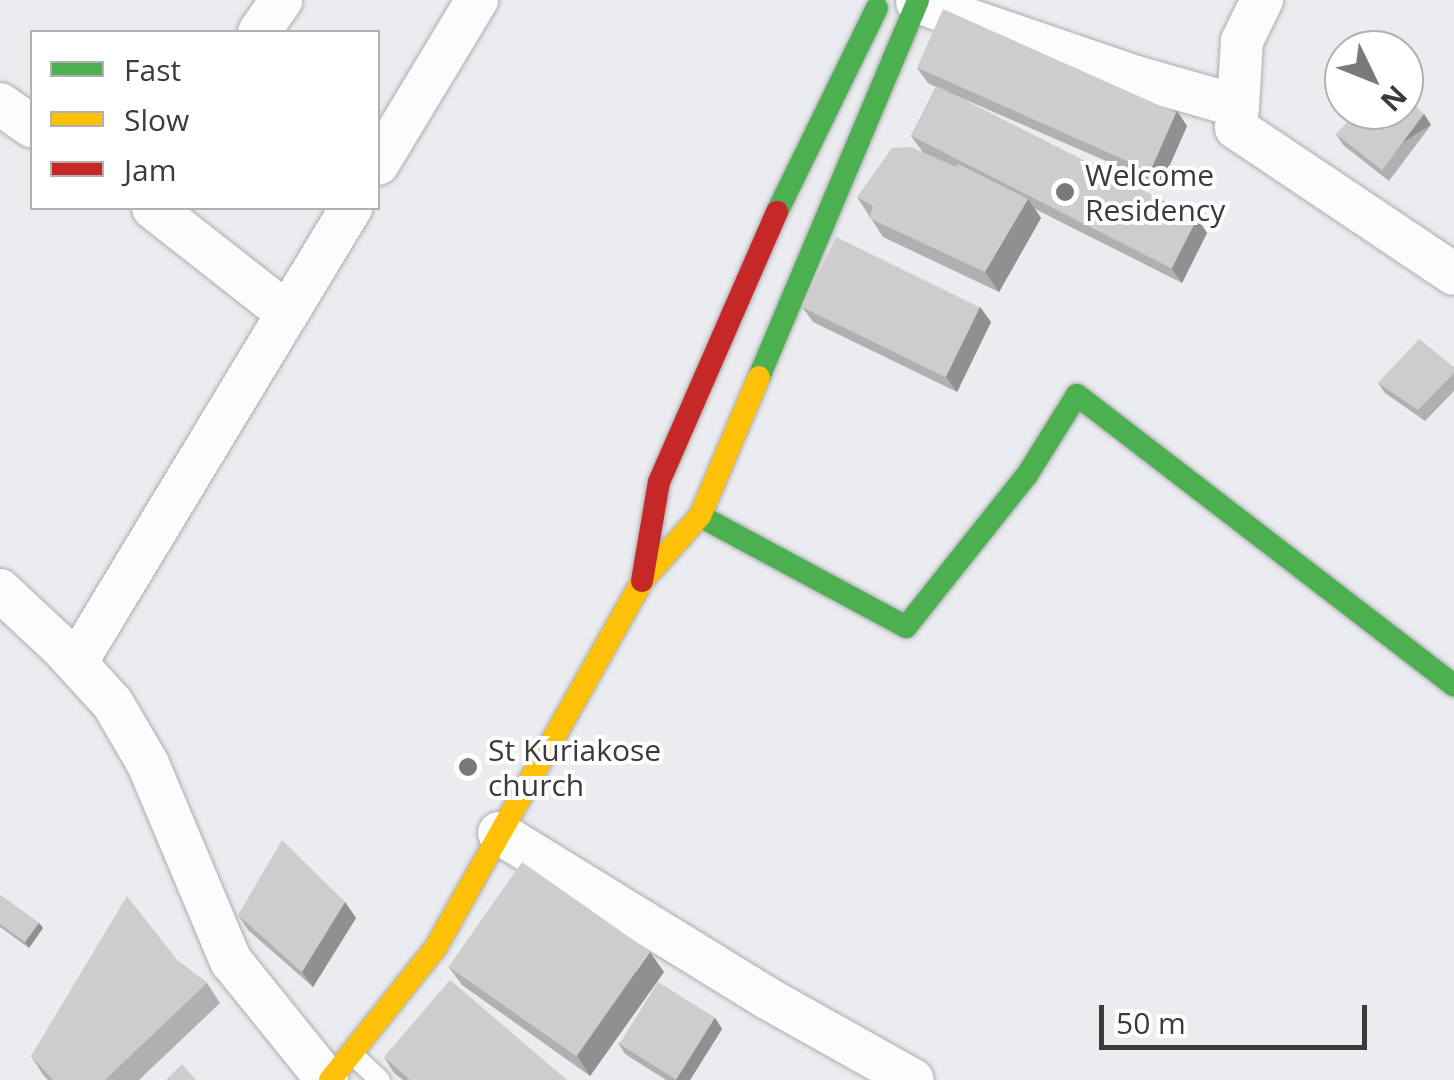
<!DOCTYPE html>
<html>
<head>
<meta charset="utf-8">
<style>
	body { margin:0 }
	#map { position:relative; width:1454px; height:1080px; overflow:hidden; background:#ebecef; font-family:"Open Sans",sans-serif }
	div>[style] { position:absolute }
	.roads { filter:drop-shadow(0 0 2px #abacaf) drop-shadow(0 0 2px #abacaf) }
	.lane>* { height:20px; margin:-10px; padding:0 10px; transform-origin:10px; border-radius:10px; background:#fcfcfd }
	.street>* { height:42px; margin:-21px; padding:0 21px; transform-origin:21px; border-radius:21px; background:#fcfcfd }
	.fast>* { height:22px; margin:-11px; padding:0 11px; transform-origin:11px; border-radius:11px; background:#4caf50 }
	.slow>* { height:22px; margin:-11px; padding:0 11px; transform-origin:11px; border-radius:11px; background:#ffc107 }
	.jam>* { height:22px; margin:-11px; padding:0 11px; transform-origin:11px; border-radius:11px; background:#c62828 }
	.wall>* { inset:0; background:#b0b0b0 }
	.shaded-wall>* { inset:0; background:#909090; transform-origin:0 0 }
	.building>* { inset:0; background:#cdcdcd; transform-origin:0 0 }
	.dots>* { width:28px; height:28px; translate:-50% -50%; box-sizing:border-box; border:5px solid #fff; border-radius:50% }
	span { translate:-50% -50%; white-space:nowrap; text-align:center; line-height:1.15; -webkit-text-stroke:8px #fff; paint-order:stroke }
	.poi-label { font-size:30px; color:#3b3b3e }
	.left { translate:0 -50%; text-align:left }
	.legend { position:absolute; left:30px; top:30px; width:350px; height:180px; box-sizing:border-box; background:#fff; border:2px solid #b1b1b2; margin:0; padding:12px 18px; list-style:none; font-size:30px; color:#3b3b3e }
	.legend li { display:flex; align-items:center; gap:20px; height:50px }
	.legend b { width:50px; border:2px solid #b1b1b2 }
	.north { position:absolute; left:1324px; top:30px; width:100px; height:100px; box-sizing:border-box; background:#fff; border:2px solid #b1b1b2; border-radius:50%; rotate:133deg; font-size:28px; font-weight:700; line-height:40px; text-align:center; color:#3b3b3e }
	.north::after { content:''; display:block; margin:auto; width:35px; height:45px; background:#79797c; clip-path:polygon(50% 0,100% 100%,50% 72%,0 100%) }
	.scale { position:absolute; left:1099px; top:1005px; width:268px; height:45px; box-sizing:border-box; border:5px solid #3b3b3e; border-top:0; padding-left:12px; font-size:30px; line-height:35px; white-space:nowrap; color:#3b3b3e; -webkit-text-stroke:8px #fff; paint-order:stroke }
</style>
</head>
<body>
<div id="map">
	<div class="roads">
		<div class="lane">
			<i style="left:353px;top:1055px;width:37px;rotate:43deg"></i>
		</div>
		<div class="street">
			<i style="left:917px;top:2px;width:231px;rotate:18.9deg"></i>
			<i style="left:1136px;top:77px;width:106px;rotate:15.9deg"></i>
			<i style="left:1238px;top:106px;width:22px;rotate:95deg"></i>
			<i style="left:1236px;top:128px;width:262px;rotate:33.8deg"></i>
			<i style="left:259px;top:32px;width:39px;rotate:-55deg"></i>
			<i style="left:0;top:104px;width:39px;rotate:35deg"></i>
			<i style="left:1238px;top:106px;width:65px;rotate:-86.5deg"></i>
			<i style="left:1242px;top:41px;width:46px;rotate:-64deg"></i>
			<i style="left:378px;top:164px;width:192px;rotate:-58.9deg"></i>
			<i style="left:153px;top:208px;width:170px;rotate:38.1deg"></i>
			<i style="left:0;top:590px;width:86px;rotate:43.1deg"></i>
			<i style="left:63px;top:649px;width:74px;rotate:47.7deg"></i>
			<i style="left:113px;top:704px;width:69px;rotate:59.7deg"></i>
			<i style="left:148px;top:764px;width:214px;rotate:67.2deg"></i>
			<i style="left:231px;top:961px;width:153px;rotate:51.1deg"></i>
			<i style="left:76px;top:663px;width:532px;rotate:-58.85deg"></i>
			<i style="left:499px;top:833px;width:315px;rotate:31.6deg"></i>
			<i style="left:767px;top:998px;width:167px;rotate:29.3deg"></i>
		</div>
		<div class="fast">
			<i style="left:777px;top:212px;width:227px;rotate:-63.9deg"></i>
			<i style="left:759px;top:377px;width:409px;rotate:-67.1deg"></i>
			<i style="left:700px;top:516px;width:234px;rotate:28.3deg"></i>
			<i style="left:906px;top:627px;width:194px;rotate:-51.5deg"></i>
			<i style="left:1027px;top:475px;width:94px;rotate:-58deg"></i>
			<i style="left:1077px;top:395px;width:476px;rotate:37.6deg"></i>
		</div>
		<div class="slow">
			<i style="left:330px;top:1080px;width:170px;rotate:-51.4deg"></i>
			<i style="left:436px;top:947px;width:420px;rotate:-60.6deg"></i>
			<i style="left:642px;top:581px;width:87px;rotate:-48.3deg"></i>
			<i style="left:700px;top:516px;width:151px;rotate:-67deg"></i>
		</div>
		<div class="jam">
			<i style="left:642px;top:581px;width:100px;rotate:-80.3deg"></i>
			<i style="left:659px;top:482px;width:295px;rotate:-66.4deg"></i>
		</div>
	</div>
	<div class="wall">
		<i style="clip-path:polygon(917px 68px,1177px 111px,1187px 126px,1161px 185px,950px 93px,1197px 218px,1207px 233px,1182px 283px,1035px 209px,1041px 218px,999px 292px,883px 237px,857px 197px,922px 151px,911px 136px,936px 87px,928px 83px)"></i>
		<i style="clip-path:polygon(1424px 114px,1431px 125px,1389px 181px,1343px 145px,1336px 134px)"></i>
		<i style="clip-path:polygon(802px 307px,980px 307px,991px 322px,957px 392px,813px 322px)"></i>
		<i style="clip-path:polygon(1454px 367px,1454px 391px,1425px 421px,1385px 393px,1378px 383px)"></i>
		<i style="clip-path:polygon(0 895px,39px 923px,43px 928px,29px 948px,0 927px)"></i>
		<i style="clip-path:polygon(345px 902px,356px 918px,313px 987px,248px 930px,238px 915px)"></i>
		<i style="clip-path:polygon(178px 961px,207px 983px,220px 1003px,139px 1080px,48px 1080px,44px 1076px,31px 1056px)"></i>
		<i style="clip-path:polygon(448px 966px,664px 972px,590px 1076px,462px 985px)"></i>
		<i style="clip-path:polygon(715px 1018px,722px 1029px,690px 1080px,666px 1080px,625px 1054px,618px 1043px)"></i>
		<i style="clip-path:polygon(384px 1057px,567px 1080px,403px 1080px,394px 1073px)"></i>
	</div>
	<div class="shaded-wall">
		<i style="clip-path:polygon(1177px 111px,1187px 126px,1161px 185px,1151px 170px)"></i>
		<i style="left:1424px;top:114px;width:13px;height:70px;rotate:58deg"></i>
		<i style="clip-path:polygon(1028px 199px,1041px 218px,999px 292px,985px 272px)"></i>
		<i style="clip-path:polygon(1197px 218px,1207px 233px,1182px 283px,1171px 268px)"></i>
		<i style="clip-path:polygon(980px 307px,991px 322px,957px 392px,946px 377px)"></i>
		<i style="clip-path:polygon(345px 902px,356px 918px,313px 987px,302px 972px)"></i>
		<i style="clip-path:polygon(39px 923px,43px 928px,29px 948px,25px 942px)"></i>
		<i style="clip-path:polygon(650px 952px,664px 972px,590px 1076px,577px 1056px)"></i>
		<i style="clip-path:polygon(715px 1018px,722px 1029px,690px 1080px,676px 1080px)"></i>
	</div>
	<div class="building">
		<i style="left:943px;top:9px;width:255px;height:64px;rotate:24deg"></i>
		<i style="left:937px;top:86px;width:292px;height:56px;rotate:27deg"></i>
		<i style="clip-path:polygon(1404px 94px,1424px 114px,1382px 170px,1336px 134px,1359px 110px,1404px 110px)"></i>
		<i style="clip-path:polygon(911px 147px,956px 167px,958px 164px,1028px 199px,985px 272px,869px 218px,873px 206px,857px 197px,892px 148px)"></i>
		<i style="left:836px;top:237px;width:160px;height:78px;rotate:26deg"></i>
		<i style="clip-path:polygon(1419px 339px,1454px 367px,1454px 373px,1418px 410px,1378px 383px)"></i>
		<i style="clip-path:polygon(282px 840px,345px 902px,302px 972px,238px 915px)"></i>
		<i style="left:522px;top:862px;width:156px;height:128px;rotate:35deg"></i>
		<i style="clip-path:polygon(0 895px,39px 923px,25px 942px,0 924px)"></i>
		<i style="clip-path:polygon(127px 896px,178px 961px,207px 983px,105px 1080px,53px 1080px,31px 1056px)"></i>
		<i style="clip-path:polygon(450px 980px,567px 1080px,410px 1080px,384px 1057px)"></i>
		<i style="left:658px;top:982px;width:67px;height:73px;rotate:32deg"></i>
		<i style="clip-path:polygon(182px 1064px,196px 1080px,166px 1080px)"></i>
	</div>
	<div class="dots">
		<i style="left:1065px;top:192px;background:#79797c"></i>
		<i style="left:468px;top:767px;background:#79797c"></i>
	</div>
	<div class="poi-label">
		<span class="left" style="left:1085px;top:192px">Welcome<br>Residency</span>
		<span class="left" style="left:488px;top:767px">St Kuriakose<br>church</span>
	</div>
	<ul class="legend">
	<li><b style="height:12px;background:#4caf50"></b>Fast</li>
	<li><b style="height:12px;background:#ffc107"></b>Slow</li>
	<li><b style="height:12px;background:#c62828"></b>Jam</li>
	</ul>
	<div class="north">N</div>
	<div class="scale">50 m</div>
</div>
</body>
</html>
